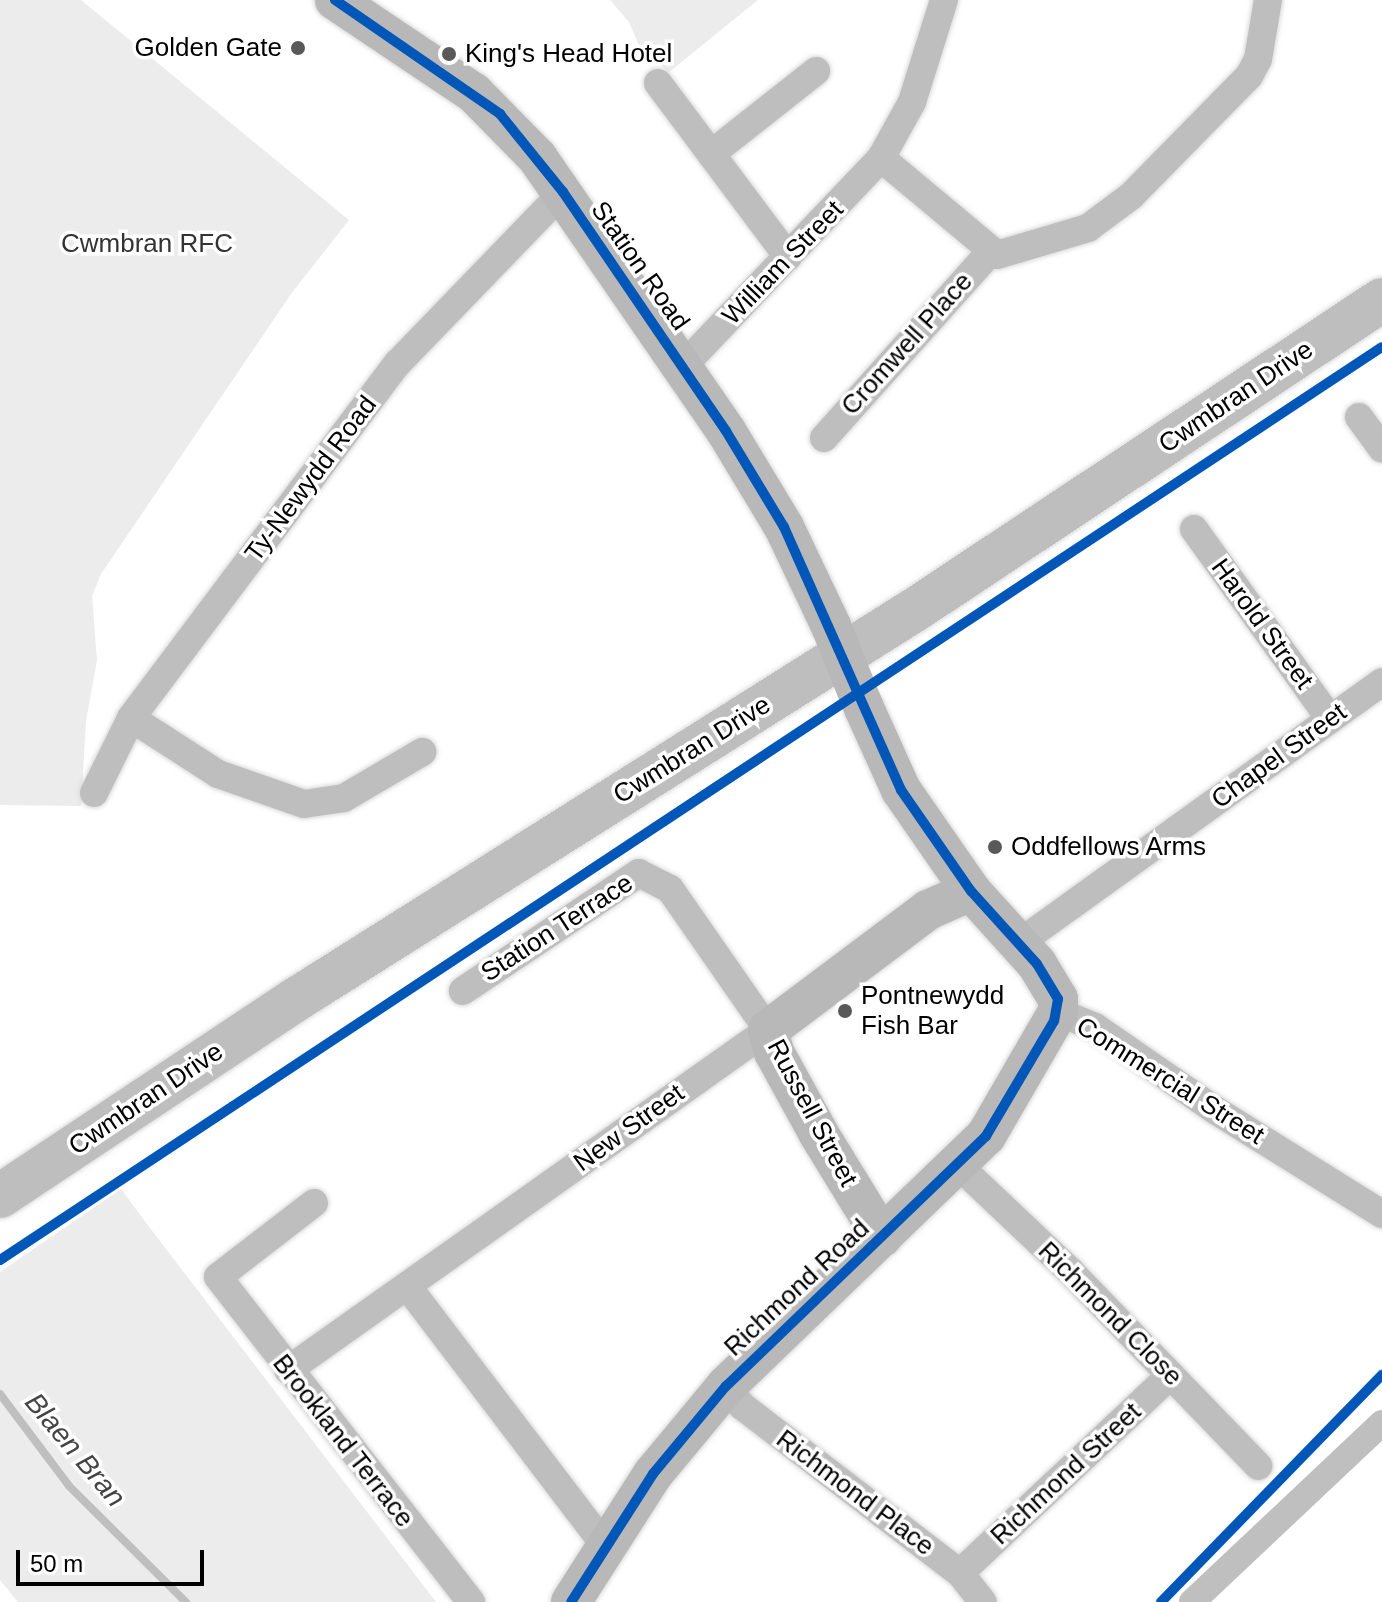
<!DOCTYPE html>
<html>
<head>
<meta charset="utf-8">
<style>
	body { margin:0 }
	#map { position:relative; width:1382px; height:1602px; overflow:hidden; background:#fff; font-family:Helvetica,sans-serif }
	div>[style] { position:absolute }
	.green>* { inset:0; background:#ececec }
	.stream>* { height:8px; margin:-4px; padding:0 4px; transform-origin:4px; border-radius:4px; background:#bfbfbf }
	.canal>* { height:26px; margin:-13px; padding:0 13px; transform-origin:13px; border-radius:13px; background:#bfbfbf }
	.roads { filter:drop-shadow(0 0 2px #dbdbdb) drop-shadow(0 0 2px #dbdbdb) }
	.street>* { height:28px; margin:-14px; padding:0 14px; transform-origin:14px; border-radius:14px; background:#bebebe }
	.secondary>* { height:40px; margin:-20px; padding:0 20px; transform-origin:20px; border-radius:20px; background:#b8b8b8 }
	.primary>* { height:44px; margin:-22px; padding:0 22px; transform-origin:22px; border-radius:22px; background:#bebebe }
	.secondary-bridge>* { height:40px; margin:-20px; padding:0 20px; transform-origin:20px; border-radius:20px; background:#b8b8b8 }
	.cycleway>* { height:10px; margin:-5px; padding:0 5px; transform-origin:5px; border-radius:5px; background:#0057b8 }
	.dots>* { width:22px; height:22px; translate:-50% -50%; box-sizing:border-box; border:4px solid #fff; border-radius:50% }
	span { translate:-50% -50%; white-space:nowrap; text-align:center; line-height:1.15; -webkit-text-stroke:7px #fff; paint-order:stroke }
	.poi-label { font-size:26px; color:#000 }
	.right { translate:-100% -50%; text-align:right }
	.left { translate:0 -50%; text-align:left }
	.park-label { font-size:26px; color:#333 }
	.street-label { font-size:26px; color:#000 }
	.water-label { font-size:28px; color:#444; font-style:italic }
	.scale { position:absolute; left:16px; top:1550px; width:188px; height:36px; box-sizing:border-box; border:4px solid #000; border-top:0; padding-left:10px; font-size:24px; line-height:28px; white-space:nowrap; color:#000; -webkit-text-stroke:6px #fff; paint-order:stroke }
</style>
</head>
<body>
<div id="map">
	<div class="green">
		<i style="clip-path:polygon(0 0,81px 0,349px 220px,291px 294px,101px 574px,92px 596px,97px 660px,86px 721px,81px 806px,0 805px)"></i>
		<i style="clip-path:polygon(610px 0,758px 0,668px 73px,649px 50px,643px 55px,629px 22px)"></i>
		<i style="clip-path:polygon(121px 1189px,150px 1228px,436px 1602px,18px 1602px,0 1580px,0 1272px)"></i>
	</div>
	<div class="stream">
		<i style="left:0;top:1394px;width:115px;rotate:53.1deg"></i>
		<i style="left:69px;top:1486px;width:165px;rotate:44.8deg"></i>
	</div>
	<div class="canal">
		<i style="left:1192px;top:1602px;width:261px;rotate:-43.3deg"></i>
	</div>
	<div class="roads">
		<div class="street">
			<i style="left:658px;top:83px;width:217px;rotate:53.2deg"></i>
			<i style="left:711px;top:154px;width:134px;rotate:-38.3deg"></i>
			<i style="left:881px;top:158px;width:151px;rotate:39.9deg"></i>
			<i style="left:997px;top:255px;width:95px;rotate:-16.5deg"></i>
			<i style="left:1088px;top:228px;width:54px;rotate:-36.7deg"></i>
			<i style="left:1131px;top:196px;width:168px;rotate:-45.5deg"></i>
			<i style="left:1249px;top:76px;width:19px;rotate:-62deg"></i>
			<i style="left:1258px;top:59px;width:60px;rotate:-80.4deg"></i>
			<i style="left:683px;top:366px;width:287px;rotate:-46.4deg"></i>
			<i style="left:881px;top:158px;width:64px;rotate:-61deg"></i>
			<i style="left:912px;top:102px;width:107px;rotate:-72.6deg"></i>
			<i style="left:1359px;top:417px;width:39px;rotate:54deg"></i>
			<i style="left:824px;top:438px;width:251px;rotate:-48.2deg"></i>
			<i style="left:1194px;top:529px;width:234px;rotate:54.4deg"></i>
			<i style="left:131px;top:718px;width:103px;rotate:32.8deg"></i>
			<i style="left:218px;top:774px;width:91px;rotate:19.2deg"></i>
			<i style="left:304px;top:804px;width:40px;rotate:-8.5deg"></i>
			<i style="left:344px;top:798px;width:91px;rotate:-30.5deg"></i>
			<i style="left:94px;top:793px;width:84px;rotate:-63.7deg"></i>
			<i style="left:131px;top:718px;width:444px;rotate:-53.1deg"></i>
			<i style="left:398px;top:363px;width:238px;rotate:-46deg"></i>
			<i style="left:1019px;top:943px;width:447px;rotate:-35.7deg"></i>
			<i style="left:1058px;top:1012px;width:40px;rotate:22deg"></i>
			<i style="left:1095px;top:1027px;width:146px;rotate:34.7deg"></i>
			<i style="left:1215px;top:1110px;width:197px;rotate:31.9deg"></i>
			<i style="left:959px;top:1166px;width:153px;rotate:43.4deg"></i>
			<i style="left:1070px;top:1271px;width:271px;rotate:46deg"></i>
			<i style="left:314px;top:1203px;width:121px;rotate:142.4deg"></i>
			<i style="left:218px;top:1277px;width:412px;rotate:52.1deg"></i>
			<i style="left:408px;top:1287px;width:327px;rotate:52.7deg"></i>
			<i style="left:288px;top:1370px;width:588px;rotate:-35.31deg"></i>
			<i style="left:768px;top:1030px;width:172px;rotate:-124.8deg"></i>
			<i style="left:670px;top:889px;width:35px;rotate:-153deg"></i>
			<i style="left:639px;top:873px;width:212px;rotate:146.2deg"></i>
			<i style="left:726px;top:1386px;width:26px;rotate:51deg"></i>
			<i style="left:742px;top:1406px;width:275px;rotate:37.5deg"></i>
			<i style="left:960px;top:1573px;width:37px;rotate:52deg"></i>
			<i style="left:960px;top:1573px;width:289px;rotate:-43.2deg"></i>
		</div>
		<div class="secondary">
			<i style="left:335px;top:0;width:167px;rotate:33.8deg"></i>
			<i style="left:474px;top:93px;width:90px;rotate:45.5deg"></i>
			<i style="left:537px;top:157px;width:333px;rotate:55.4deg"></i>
			<i style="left:726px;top:431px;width:112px;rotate:58.9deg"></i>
			<i style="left:784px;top:527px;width:110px;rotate:64.6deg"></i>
			<i style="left:882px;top:1237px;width:121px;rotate:-121.5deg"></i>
			<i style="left:819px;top:1134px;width:94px;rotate:-118.8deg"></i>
			<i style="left:774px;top:1052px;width:23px;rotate:-105deg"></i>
			<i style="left:768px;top:1030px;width:200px;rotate:-36.9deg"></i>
			<i style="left:928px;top:910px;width:47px;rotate:-23.8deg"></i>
			<i style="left:571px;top:1602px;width:152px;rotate:-57.4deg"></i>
			<i style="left:653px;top:1474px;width:114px;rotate:-50.3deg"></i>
			<i style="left:726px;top:1386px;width:361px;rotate:-43.9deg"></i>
			<i style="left:986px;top:1136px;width:143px;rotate:-59.9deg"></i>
			<i style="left:1058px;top:1012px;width:13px;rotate:-90deg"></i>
			<i style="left:1058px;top:999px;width:41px;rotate:-121deg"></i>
			<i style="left:1037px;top:964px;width:98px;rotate:-132.1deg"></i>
			<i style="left:971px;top:891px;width:123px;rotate:-124.7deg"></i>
			<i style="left:901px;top:790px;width:90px;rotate:-114.3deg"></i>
		</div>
		<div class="primary">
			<i style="left:0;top:1196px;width:354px;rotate:-33.6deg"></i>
			<i style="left:295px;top:1000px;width:734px;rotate:-32.2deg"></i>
			<i style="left:916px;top:609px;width:559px;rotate:-33.55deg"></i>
		</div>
	</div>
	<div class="secondary-bridge">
		<i style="left:831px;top:626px;width:88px;rotate:68.1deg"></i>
	</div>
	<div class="cycleway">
		<i style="left:335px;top:0;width:201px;rotate:34.6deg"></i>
		<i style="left:500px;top:114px;width:100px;rotate:51.1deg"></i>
		<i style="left:563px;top:192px;width:289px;rotate:55.7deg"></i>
		<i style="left:726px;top:431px;width:112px;rotate:58.9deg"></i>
		<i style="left:784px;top:527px;width:288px;rotate:66deg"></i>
		<i style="left:901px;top:790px;width:123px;rotate:55.3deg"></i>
		<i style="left:971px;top:891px;width:98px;rotate:47.9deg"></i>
		<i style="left:1037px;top:964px;width:41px;rotate:59deg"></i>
		<i style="left:1058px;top:999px;width:22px;rotate:100deg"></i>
		<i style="left:1054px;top:1021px;width:134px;rotate:120.6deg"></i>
		<i style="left:986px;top:1136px;width:361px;rotate:136.1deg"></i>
		<i style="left:726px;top:1386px;width:114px;rotate:129.7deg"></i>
		<i style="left:653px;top:1474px;width:152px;rotate:122.6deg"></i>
		<i style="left:0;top:1260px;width:1656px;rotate:-33.45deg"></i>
		<i style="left:1161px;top:1602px;width:317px;rotate:-45.8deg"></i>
	</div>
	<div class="dots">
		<i style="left:298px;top:48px;background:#595959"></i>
		<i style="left:449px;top:54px;background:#595959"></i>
		<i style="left:995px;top:847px;background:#595959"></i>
		<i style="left:845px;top:1011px;background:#595959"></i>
	</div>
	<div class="poi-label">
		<span class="right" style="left:282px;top:48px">Golden Gate</span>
		<span class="left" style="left:465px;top:54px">King's Head Hotel</span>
		<span class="left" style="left:1011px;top:847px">Oddfellows Arms</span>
		<span class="left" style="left:861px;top:1011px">Pontnewydd<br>Fish Bar</span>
	</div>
	<div class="park-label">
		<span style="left:147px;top:244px">Cwmbran RFC</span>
	</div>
	<div class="street-label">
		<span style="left:783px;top:263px;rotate:-46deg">William Street</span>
		<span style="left:640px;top:266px;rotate:55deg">Station Road</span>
		<span style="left:907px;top:344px;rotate:-48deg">Cromwell Place</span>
		<span style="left:1236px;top:397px;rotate:-34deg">Cwmbran Drive</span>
		<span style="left:311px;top:479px;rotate:-53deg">Ty-Newydd Road</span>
		<span style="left:1262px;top:624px;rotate:54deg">Harold Street</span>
		<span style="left:692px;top:750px;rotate:-32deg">Cwmbran Drive</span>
		<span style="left:1279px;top:756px;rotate:-36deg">Chapel Street</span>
		<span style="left:557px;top:928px;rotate:-33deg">Station Terrace</span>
		<span style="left:1170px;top:1081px;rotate:32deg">Commercial Street</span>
		<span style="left:146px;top:1099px;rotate:-34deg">Cwmbran Drive</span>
		<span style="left:812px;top:1113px;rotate:62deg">Russell Street</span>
		<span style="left:629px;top:1128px;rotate:-36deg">New Street</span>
		<span style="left:797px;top:1288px;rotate:-43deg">Richmond Road</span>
		<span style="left:1110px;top:1314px;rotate:45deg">Richmond Close</span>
		<span style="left:343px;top:1441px;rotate:52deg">Brookland Terrace</span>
		<span style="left:1066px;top:1474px;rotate:-43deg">Richmond Street</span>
		<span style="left:855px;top:1493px;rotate:37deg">Richmond Place</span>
	</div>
	<div class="water-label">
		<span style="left:75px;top:1450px;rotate:50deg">Blaen Bran</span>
	</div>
	<div class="scale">50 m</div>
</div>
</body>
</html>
